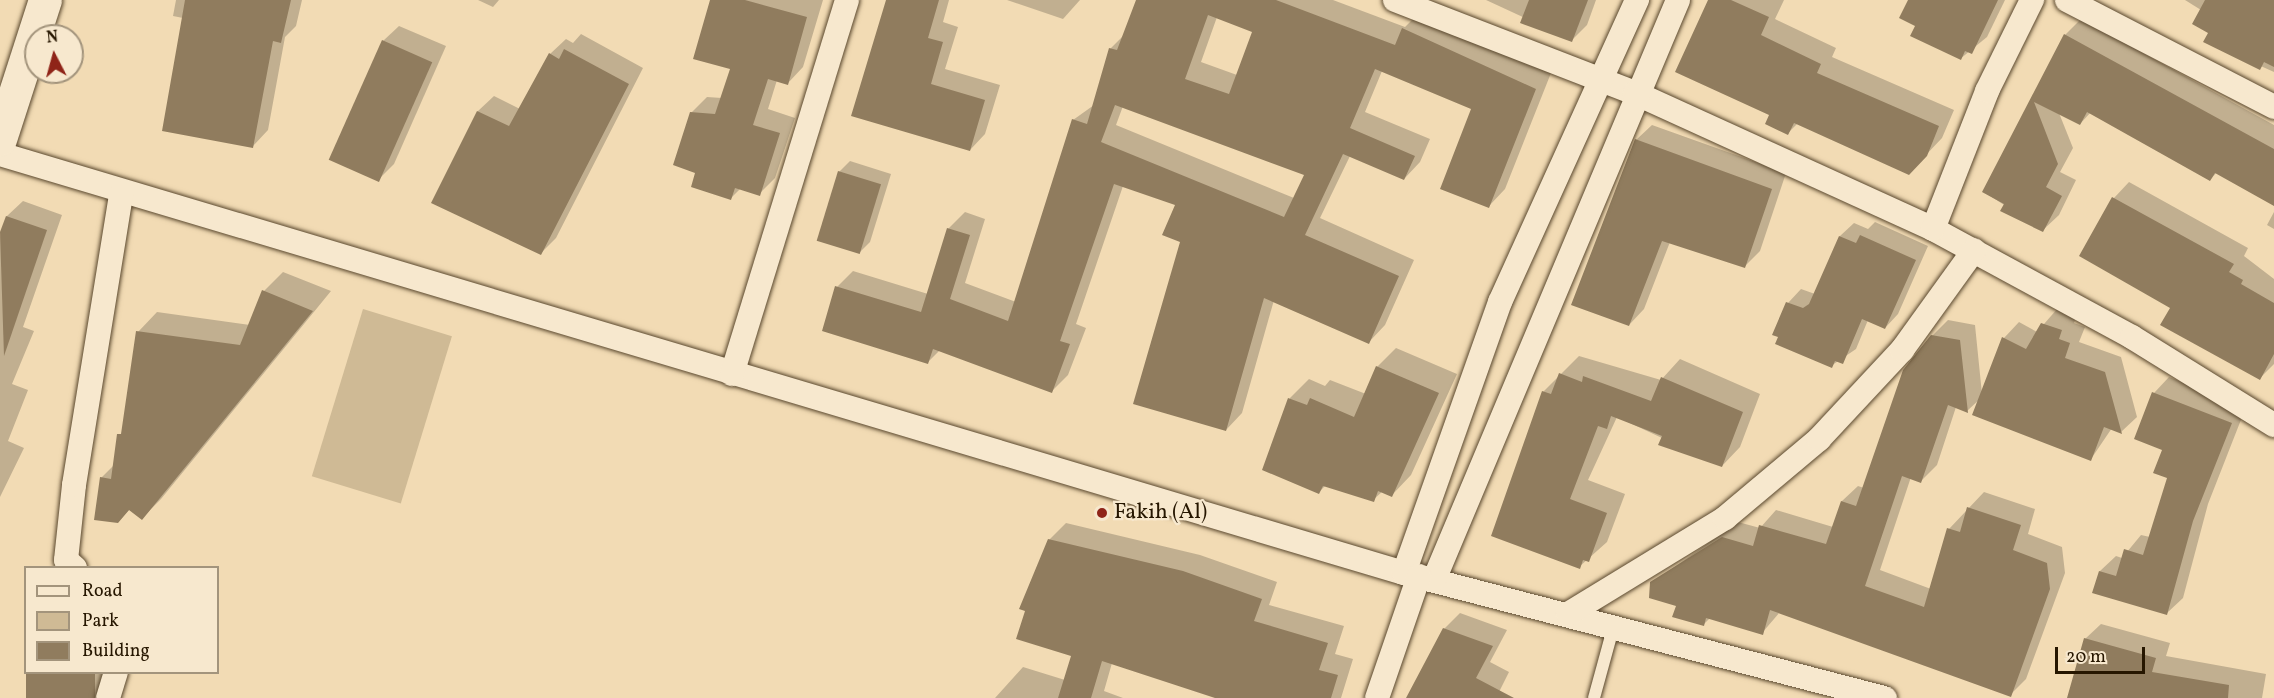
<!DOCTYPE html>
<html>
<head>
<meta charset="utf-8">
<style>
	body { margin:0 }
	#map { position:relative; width:2274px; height:698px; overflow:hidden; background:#f2dbb4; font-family:Vollkorn,serif }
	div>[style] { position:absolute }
	.green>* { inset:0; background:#cfba95; transform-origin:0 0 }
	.shadow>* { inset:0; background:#0003; transform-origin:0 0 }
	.building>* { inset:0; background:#907c5e; transform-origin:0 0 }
	.roads { filter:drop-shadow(0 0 2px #59472d) drop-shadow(0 0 2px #59472d) }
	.lane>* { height:12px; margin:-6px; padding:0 6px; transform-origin:6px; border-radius:6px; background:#f7e8ce }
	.street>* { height:24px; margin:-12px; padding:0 12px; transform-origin:12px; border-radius:12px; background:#f7e8ce }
	.secondary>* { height:33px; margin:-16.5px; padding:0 16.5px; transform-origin:16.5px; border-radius:16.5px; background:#f7e8ce }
	.dots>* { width:16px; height:16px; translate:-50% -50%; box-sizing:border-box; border:3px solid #f7e8ce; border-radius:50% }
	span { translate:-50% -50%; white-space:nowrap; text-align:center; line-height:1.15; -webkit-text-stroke:4.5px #f7e8ce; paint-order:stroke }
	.poi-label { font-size:22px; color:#261600 }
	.left { translate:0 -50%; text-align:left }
	.legend { position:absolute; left:24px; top:566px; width:195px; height:108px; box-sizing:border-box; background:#f7e8ce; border:2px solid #a3947c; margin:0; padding:8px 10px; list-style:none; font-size:18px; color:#261600 }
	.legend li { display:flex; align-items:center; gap:12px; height:30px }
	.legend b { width:30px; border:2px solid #a3947c }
	.north { position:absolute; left:24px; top:24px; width:60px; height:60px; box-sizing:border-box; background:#f7e8ce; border:2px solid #a3947c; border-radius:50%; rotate:354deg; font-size:16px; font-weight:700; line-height:24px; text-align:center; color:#261600 }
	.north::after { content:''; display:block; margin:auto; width:21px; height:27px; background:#8f2418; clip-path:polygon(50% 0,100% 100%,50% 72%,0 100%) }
	.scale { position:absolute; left:2055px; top:647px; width:90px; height:27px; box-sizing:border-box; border:3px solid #261600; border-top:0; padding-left:8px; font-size:18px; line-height:21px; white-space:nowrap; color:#261600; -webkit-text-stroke:4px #f7e8ce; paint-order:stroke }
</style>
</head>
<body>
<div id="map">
	<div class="green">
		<i style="left:363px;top:309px;width:93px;height:175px;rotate:17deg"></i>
	</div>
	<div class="shadow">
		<i style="clip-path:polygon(176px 0,302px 0,296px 26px,285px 37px,268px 130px,253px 146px,183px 18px,173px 16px)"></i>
		<i style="clip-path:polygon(478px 0,499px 0,493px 7px)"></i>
		<i style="clip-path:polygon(711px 0,823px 0,803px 67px,788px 83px,777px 80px,768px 109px,795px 118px,775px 178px,759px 194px,741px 188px,731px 198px,697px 172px,691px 113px,707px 97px,722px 98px,732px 68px)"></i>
		<i style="clip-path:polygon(887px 0,949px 0,943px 22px,958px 27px,945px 69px,1000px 85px,985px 134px,970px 150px,853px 115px)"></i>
		<i style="clip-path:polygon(1007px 0,1080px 0,1063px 19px)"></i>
		<i style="clip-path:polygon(evenodd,1137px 0,1333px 0,1405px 27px,1420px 12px,1551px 73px,1505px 189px,1489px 206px,1473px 109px,1382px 71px,1365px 112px,1430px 139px,1420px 162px,1404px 179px,1350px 156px,1320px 218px,1414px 260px,1385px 325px,1369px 342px,1274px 300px,1242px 413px,1226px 430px,1177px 204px,1123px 186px,1076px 324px,1086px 328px,1068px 375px,1051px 392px,940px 350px,928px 362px,837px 287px,853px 271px,928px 294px,948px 229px,965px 212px,985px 219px,965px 283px,1016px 302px,1073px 120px,1094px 105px,1110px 49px,1124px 35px,1137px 0,1217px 17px,1254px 31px,1237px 75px,1201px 62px,1217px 17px,1137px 0,1123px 106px,1306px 174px,1294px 198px,1116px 125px,1123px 106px)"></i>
		<i style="clip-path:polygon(1486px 0,1596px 0,1587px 25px,1572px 40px)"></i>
		<i style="clip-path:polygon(1710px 0,1784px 0,1775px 19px,1836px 48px,1832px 57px,1954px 110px,1942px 138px,1924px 157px,1798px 123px,1788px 133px,1771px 114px)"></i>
		<i style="clip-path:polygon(1910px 0,2005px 0,1987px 37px,1960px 59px,1917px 25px)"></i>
		<i style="clip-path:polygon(2185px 0,2274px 0,2274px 72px,2205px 41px,2210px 32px,2201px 10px)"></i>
		<i style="clip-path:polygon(2081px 19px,2274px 125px,2274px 204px,2217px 172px,2210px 180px,2091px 112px,2080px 124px,2059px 113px,2073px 148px,2060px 172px,2076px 180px,2059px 215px,2043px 230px,1984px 192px,2065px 35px)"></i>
		<i style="clip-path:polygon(399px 26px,446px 46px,394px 164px,378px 180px,383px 41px)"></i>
		<i style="clip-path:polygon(581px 34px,643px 68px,556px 238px,541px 253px,433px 202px,478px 111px,494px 96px,520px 109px,550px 54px,566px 39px,573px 43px)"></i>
		<i style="clip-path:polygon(1652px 125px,1786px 173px,1760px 251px,1745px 266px,1670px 242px,1644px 309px,1629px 325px,1636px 140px)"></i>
		<i style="clip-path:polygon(850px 161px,891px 174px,870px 242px,859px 253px,839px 172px)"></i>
		<i style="clip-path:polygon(2129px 182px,2248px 248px,2244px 256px,2274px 279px,2274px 364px,2260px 378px,2172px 307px,2081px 256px,2114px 198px)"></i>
		<i style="clip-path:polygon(23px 201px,62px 215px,23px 327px,34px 331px,12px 384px,28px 390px,8px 441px,24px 448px,0 497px,0 237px,7px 216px)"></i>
		<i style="clip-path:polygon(2274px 212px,2274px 229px,2267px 225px)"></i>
		<i style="clip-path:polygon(1875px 222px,1928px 246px,1898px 314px,1885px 328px,1868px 320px,1856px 349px,1831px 366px,1774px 334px,1788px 303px,1801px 289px,1815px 294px,1840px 236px,1854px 223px,1868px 229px)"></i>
		<i style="clip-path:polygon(283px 272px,331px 291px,161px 499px,142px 518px,130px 509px,118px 522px,101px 478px,114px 465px,124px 429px,138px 332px,157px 312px,250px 325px,264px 291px)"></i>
		<i style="clip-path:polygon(2058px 308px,2077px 315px,2074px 323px,2085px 327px,2079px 342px,2121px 357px,2137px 417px,2121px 432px,2112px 428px,2091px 459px,1981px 398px,1967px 411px,1956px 407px,1937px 465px,1921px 481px,1911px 477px,1880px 570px,1931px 589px,1949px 529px,1984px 492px,2035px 509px,2028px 534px,2062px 547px,2065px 573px,2026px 679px,2010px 695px,1780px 612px,1762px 633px,1710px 618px,1704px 624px,1652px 583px,1738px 522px,1760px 528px,1776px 510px,1833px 527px,1842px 501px,1858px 486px,1864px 488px,1932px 336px,1948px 320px,1975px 325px,1982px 394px,2004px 338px,2019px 322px,2037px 332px)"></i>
		<i style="clip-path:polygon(1396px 348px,1457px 374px,1411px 475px,1392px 495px,1383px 491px,1373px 500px,1326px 485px,1319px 492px,1264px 469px,1290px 398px,1309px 379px,1325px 386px,1330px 380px,1366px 394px,1377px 367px)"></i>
		<i style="clip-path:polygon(1579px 356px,1661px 380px,1680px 359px,1760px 394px,1740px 447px,1722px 466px,1617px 417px,1588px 480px,1625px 494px,1607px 542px,1579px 567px,1543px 392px)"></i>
		<i style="clip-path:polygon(2169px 377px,2246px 407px,2208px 504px,2183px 598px,2167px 613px,2094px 592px,2100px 571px,2116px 556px,2122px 558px,2141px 535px,2150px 537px,2169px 478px,2154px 393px)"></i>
		<i style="clip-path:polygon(1066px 523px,1200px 555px,1277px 582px,1269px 605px,1344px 626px,1335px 654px,1353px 659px,1341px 698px,1218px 698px,1112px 663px,1104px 691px,1123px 698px,995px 698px,1023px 667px,1065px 680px,1073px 655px,1049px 540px)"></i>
		<i style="clip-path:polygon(1460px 613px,1507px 630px,1490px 662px,1509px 672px,1496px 698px,1408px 698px,1444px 629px)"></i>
		<i style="clip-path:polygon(2101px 624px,2170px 643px,2166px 656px,2266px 674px,2262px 698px,2068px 698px,2085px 639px)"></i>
		<i style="left:27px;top:672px;width:80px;height:26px"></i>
	</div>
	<div class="building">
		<i style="clip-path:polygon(185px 0,291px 0,281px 43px,273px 41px,253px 148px,162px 131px)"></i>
		<i style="clip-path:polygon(710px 0,745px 0,807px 17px,788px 85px,768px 79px,753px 125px,780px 133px,760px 196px,735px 188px,731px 200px,691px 187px,695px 173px,673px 165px,690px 112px,715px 114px,730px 69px,693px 59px)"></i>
		<i style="clip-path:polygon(886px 0,939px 0,928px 38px,943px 42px,931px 84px,985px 100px,970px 151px,851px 116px)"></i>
		<i style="clip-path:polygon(evenodd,1136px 0,1276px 0,1395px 45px,1402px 28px,1536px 89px,1489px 208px,1440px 189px,1471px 109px,1375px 69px,1350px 128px,1415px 156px,1404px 180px,1343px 154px,1305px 235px,1399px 276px,1369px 344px,1264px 298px,1226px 431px,1133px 404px,1180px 242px,1162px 235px,1175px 205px,1114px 184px,1060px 341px,1070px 344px,1052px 393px,933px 349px,928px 364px,822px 331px,835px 286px,921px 312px,947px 228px,970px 235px,950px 299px,1008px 321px,1072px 119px,1087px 124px,1109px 48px,1117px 50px,1136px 0,1208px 15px,1252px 32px,1229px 94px,1185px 79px,1208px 15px,1136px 0,1115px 105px,1304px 175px,1284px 217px,1101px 142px,1115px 105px)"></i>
		<i style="clip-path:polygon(1529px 0,1588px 0,1572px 42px,1520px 23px)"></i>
		<i style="clip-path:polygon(1708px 0,1731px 0,1769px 17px,1761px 35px,1821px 64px,1817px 73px,1939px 126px,1927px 156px,1909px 175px,1794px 123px,1788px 135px,1765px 124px,1769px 115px,1675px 72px)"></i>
		<i style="clip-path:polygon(1908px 0,1998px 0,1972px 54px,1965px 51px,1961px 60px,1910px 36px,1915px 26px,1899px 18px)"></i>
		<i style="clip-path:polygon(2205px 0,2274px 0,2274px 67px,2264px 62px,2260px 70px,2203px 42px,2208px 33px,2192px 24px)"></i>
		<i style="clip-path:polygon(2064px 34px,2274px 149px,2274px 206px,2215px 173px,2210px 181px,2087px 112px,2080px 125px,2034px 102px,2058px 164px,2046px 187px,2062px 196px,2043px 232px,2000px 211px,2004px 204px,1982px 192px)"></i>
		<i style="left:382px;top:40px;width:55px;height:131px;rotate:24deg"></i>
		<i style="clip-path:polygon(564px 49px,629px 84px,541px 255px,431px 203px,477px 111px,509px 126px,549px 53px,559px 59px)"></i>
		<i style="clip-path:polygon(1635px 139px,1772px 189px,1745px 268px,1662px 241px,1629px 326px,1571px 305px)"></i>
		<i style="left:838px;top:171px;width:45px;height:73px;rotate:17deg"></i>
		<i style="clip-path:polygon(2112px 197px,2234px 264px,2229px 272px,2243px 280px,2241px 284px,2274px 303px,2274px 354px,2260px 380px,2160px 325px,2170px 308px,2079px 256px)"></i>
		<i style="clip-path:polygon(6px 216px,47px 230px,4px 356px,0 232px)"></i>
		<i style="clip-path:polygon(1860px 235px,1916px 260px,1885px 329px,1862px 319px,1843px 364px,1835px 361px,1832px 368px,1775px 344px,1778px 337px,1772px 335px,1786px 302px,1803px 308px,1809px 304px,1839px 236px,1856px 243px)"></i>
		<i style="clip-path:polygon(262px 290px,313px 311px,142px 520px,129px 510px,118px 523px,94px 520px,100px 477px,111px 479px,117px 434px,121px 434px,136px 331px,240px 345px)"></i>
		<i style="clip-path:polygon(2041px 323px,2062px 330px,2059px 339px,2070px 343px,2065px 358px,2105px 372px,2122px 434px,2104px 427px,2091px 461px,1972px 415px,2002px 337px,2026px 349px)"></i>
		<i style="clip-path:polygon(1931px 335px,1960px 340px,1968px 413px,1948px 405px,1921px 483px,1902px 476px,1865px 586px,1924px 607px,1947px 528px,1960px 532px,1967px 507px,2021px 525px,2013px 550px,2047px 563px,2050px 589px,2011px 697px,1770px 610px,1763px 635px,1706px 618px,1704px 626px,1672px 617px,1676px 606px,1649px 598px,1650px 582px,1722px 537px,1753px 546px,1759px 525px,1826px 544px,1841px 501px,1856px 506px,1903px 370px)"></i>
		<i style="clip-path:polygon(1376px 366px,1439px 393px,1392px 497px,1378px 491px,1374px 502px,1323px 486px,1319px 494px,1262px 470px,1288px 398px,1307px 405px,1310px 398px,1354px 417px)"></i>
		<i style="clip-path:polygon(1559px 373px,1582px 382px,1583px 376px,1651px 401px,1661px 377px,1743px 412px,1722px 467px,1658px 445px,1662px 436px,1611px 416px,1607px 429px,1598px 426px,1570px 499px,1607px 513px,1589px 562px,1583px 560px,1580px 569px,1491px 536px,1542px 391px,1551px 394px)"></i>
		<i style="clip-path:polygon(2152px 392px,2232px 423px,2193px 521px,2167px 615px,2092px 593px,2099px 571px,2116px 576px,2124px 549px,2143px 555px,2167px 478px,2153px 473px,2162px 450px,2134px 439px)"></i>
		<i style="clip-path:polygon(1048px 539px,1183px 571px,1262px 599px,1254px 621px,1328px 643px,1319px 670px,1338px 675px,1331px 698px,1215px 698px,1102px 661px,1091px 698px,1058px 698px,1071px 656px,1016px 639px,1025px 611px,1019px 609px)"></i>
		<i style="clip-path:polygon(1443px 628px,1493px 646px,1476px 678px,1514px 698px,1406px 698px)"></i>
		<i style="clip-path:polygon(2084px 638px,2156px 658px,2152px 672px,2229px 685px,2228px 698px,2067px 698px)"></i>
		<i style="left:26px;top:672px;width:69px;height:26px"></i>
	</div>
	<div class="roads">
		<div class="lane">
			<i style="left:1594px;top:698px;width:76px;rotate:-74.7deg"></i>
		</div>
		<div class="street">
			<i style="left:1395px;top:0;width:257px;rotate:21.2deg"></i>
			<i style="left:1635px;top:93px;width:328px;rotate:24.5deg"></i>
			<i style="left:1933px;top:229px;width:226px;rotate:28.5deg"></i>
			<i style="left:2132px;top:337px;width:167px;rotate:31.8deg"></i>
			<i style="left:2067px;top:0;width:233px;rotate:27.3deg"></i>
			<i style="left:0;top:154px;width:1465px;rotate:16.62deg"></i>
			<i style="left:1404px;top:573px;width:497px;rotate:14.6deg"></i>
			<i style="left:1933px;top:229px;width:148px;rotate:-68.6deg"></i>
			<i style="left:1987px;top:91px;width:102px;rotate:-63.7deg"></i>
			<i style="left:732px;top:374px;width:391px;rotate:-72.9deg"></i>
			<i style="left:75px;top:568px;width:12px;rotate:-138deg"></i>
			<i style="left:66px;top:560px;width:75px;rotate:-83.9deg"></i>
			<i style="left:74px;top:485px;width:295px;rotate:-80.8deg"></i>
			<i style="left:1404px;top:573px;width:288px;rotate:-70.5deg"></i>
			<i style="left:1500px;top:302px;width:332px;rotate:-65.6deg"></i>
			<i style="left:1434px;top:580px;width:629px;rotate:-67.18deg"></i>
			<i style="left:1568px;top:614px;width:184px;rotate:-31.4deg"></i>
			<i style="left:1725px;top:518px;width:123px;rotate:-40deg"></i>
			<i style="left:1819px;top:439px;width:122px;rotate:-47deg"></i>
			<i style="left:1902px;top:350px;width:123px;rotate:-54.2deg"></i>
			<i style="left:108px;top:698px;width:27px;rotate:-73deg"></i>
			<i style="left:1377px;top:698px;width:129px;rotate:-71deg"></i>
		</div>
		<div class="secondary">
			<i style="left:0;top:139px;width:146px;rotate:-72.1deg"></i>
		</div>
	</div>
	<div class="dots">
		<i style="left:1102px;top:513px;background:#8f2418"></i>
	</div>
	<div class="poi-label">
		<span class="left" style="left:1114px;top:513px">Fakih (Al)</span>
	</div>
	<ul class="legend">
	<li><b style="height:8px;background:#f7e8ce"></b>Road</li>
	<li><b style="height:16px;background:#cfba95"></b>Park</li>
	<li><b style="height:16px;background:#907c5e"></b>Building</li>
	</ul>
	<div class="north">N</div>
	<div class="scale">20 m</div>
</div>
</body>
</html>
